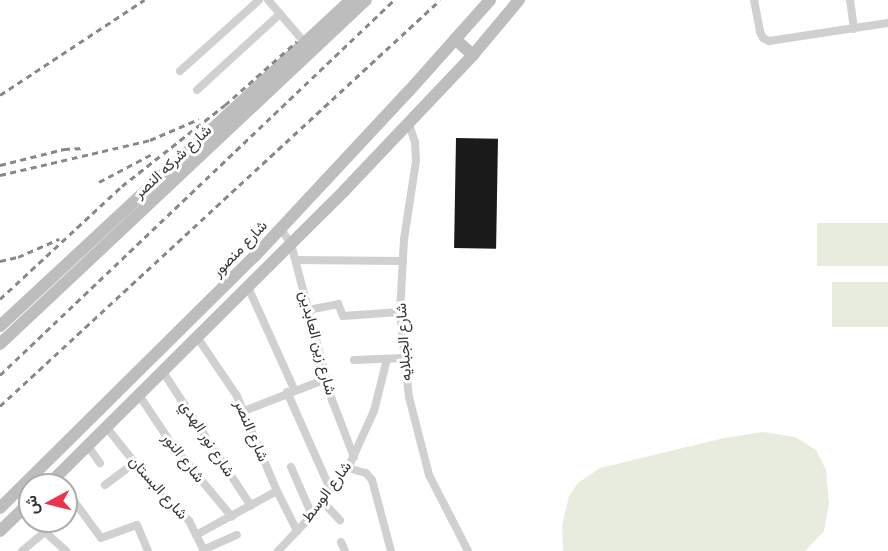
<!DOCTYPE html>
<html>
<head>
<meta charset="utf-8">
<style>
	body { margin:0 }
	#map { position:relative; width:888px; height:551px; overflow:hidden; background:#fff; font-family:"Fira Sans Condensed",Vazirmatn,sans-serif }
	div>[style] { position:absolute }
	.green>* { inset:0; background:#e7ecdf; transform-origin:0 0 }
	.building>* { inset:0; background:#1a1a1a; transform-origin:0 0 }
	.street>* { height:8px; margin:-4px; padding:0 4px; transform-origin:4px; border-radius:4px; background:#d0d0d0 }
	.secondary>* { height:12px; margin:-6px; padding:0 6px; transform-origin:6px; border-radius:6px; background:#bdbdbd }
	.rail>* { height:3px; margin-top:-1.5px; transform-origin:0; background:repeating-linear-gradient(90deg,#888 0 6px,transparent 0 10.5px) }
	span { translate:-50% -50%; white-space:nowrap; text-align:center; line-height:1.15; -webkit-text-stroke:6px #fff; paint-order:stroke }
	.street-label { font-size:15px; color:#333 }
	.north { position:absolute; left:18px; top:473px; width:60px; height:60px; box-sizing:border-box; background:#fff; border:2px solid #adadad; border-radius:50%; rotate:263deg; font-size:16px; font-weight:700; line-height:24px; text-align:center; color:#333 }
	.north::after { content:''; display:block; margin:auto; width:21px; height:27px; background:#ec334b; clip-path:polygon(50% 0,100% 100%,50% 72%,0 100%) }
</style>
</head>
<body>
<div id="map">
	<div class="green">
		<i style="left:888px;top:223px;width:43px;height:71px;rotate:90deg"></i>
		<i style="left:888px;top:282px;width:45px;height:56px;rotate:90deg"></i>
		<i style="clip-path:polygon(763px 432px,795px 437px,816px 450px,826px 470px,829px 504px,824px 531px,805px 551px,563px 551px,562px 526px,569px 496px,578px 483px,600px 468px,724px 438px)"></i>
	</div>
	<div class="building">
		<i style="left:456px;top:138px;width:42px;height:110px;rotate:1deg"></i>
	</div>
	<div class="street">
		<i style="left:268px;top:0;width:57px;rotate:49.3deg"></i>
		<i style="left:754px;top:0;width:33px;rotate:79deg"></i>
		<i style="left:760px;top:32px;width:7px;rotate:63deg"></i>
		<i style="left:763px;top:38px;width:7px;rotate:27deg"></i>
		<i style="left:769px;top:41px;width:120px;rotate:-8.6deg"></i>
		<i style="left:850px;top:0;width:29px;rotate:82deg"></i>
		<i style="left:180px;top:71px;width:106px;rotate:-41.9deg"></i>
		<i style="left:197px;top:90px;width:113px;rotate:-42.5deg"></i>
		<i style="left:409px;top:124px;width:19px;rotate:72deg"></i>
		<i style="left:415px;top:142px;width:19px;rotate:87deg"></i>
		<i style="left:416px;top:161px;width:79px;rotate:98.7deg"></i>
		<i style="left:404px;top:239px;width:73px;rotate:93.1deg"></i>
		<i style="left:400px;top:312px;width:85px;rotate:84deg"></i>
		<i style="left:409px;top:397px;width:81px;rotate:75.6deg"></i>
		<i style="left:429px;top:475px;width:85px;rotate:62.8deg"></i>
		<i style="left:281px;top:229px;width:18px;rotate:56deg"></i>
		<i style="left:291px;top:244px;width:161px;rotate:75.3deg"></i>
		<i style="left:332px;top:400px;width:61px;rotate:68.9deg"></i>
		<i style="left:296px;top:260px;width:107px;rotate:0.5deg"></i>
		<i style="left:248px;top:287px;width:112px;rotate:65.7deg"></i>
		<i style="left:308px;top:310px;width:31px;rotate:-11deg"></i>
		<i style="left:338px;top:304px;width:13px;rotate:67deg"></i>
		<i style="left:343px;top:316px;width:57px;rotate:-4deg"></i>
		<i style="left:197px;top:337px;width:71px;rotate:55.9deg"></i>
		<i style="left:237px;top:396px;width:103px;rotate:67.2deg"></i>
		<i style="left:277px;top:491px;width:45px;rotate:63.4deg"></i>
		<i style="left:354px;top:360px;width:50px;rotate:-2.3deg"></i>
		<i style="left:163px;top:372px;width:160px;rotate:56.7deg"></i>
		<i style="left:287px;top:392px;width:108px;rotate:66deg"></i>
		<i style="left:139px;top:395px;width:61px;rotate:56.3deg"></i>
		<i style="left:173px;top:446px;width:92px;rotate:50.3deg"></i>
		<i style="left:244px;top:411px;width:88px;rotate:-21.3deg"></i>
		<i style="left:107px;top:428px;width:90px;rotate:51.3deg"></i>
		<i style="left:163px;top:498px;width:35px;rotate:41deg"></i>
		<i style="left:189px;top:521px;width:34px;rotate:63deg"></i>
		<i style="left:88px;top:446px;width:21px;rotate:55deg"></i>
		<i style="left:291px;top:467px;width:52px;rotate:66.4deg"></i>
		<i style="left:348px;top:468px;width:19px;rotate:16deg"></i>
		<i style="left:366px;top:473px;width:9px;rotate:49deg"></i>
		<i style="left:372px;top:480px;width:73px;rotate:75deg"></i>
		<i style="left:105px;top:485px;width:36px;rotate:-37deg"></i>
		<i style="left:66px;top:490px;width:59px;rotate:53.9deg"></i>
		<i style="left:101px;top:538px;width:38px;rotate:-20deg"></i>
		<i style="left:137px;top:525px;width:28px;rotate:67deg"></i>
		<i style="left:323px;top:502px;width:25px;rotate:47deg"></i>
		<i style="left:33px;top:521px;width:45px;rotate:42.3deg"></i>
		<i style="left:196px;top:535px;width:92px;rotate:-28.5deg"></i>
		<i style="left:341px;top:542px;width:10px;rotate:66deg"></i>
		<i style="left:203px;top:550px;width:37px;rotate:-24deg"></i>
		<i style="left:22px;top:551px;width:30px;rotate:-40deg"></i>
		<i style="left:278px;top:551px;width:50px;rotate:-46.6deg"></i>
		<i style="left:312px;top:515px;width:59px;rotate:-52.5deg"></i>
		<i style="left:348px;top:468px;width:63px;rotate:-65.5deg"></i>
		<i style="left:374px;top:411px;width:54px;rotate:-76deg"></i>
	</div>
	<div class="secondary">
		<i style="left:455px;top:39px;width:24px;rotate:42deg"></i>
		<i style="left:0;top:326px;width:479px;rotate:-42.9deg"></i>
		<i style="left:0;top:344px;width:502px;rotate:-43.23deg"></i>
		<i style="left:48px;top:485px;width:417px;rotate:-44.8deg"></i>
		<i style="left:344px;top:191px;width:187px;rotate:-46.5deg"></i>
		<i style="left:473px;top:55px;width:72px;rotate:-50.1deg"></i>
		<i style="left:0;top:508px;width:359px;rotate:-44.7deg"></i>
		<i style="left:255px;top:256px;width:226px;rotate:-47deg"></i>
		<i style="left:409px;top:91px;width:122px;rotate:-48.3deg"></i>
		<i style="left:0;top:531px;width:42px;rotate:-44deg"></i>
	</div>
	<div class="rail">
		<i style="left:0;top:95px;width:173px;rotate:-33.4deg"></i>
		<i style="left:0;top:165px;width:66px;rotate:-14deg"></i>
		<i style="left:64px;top:149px;width:21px;rotate:-3deg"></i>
		<i style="left:0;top:175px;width:154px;rotate:-13.1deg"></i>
		<i style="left:150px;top:140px;width:53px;rotate:-23.2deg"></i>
		<i style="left:99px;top:182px;width:60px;rotate:-27.8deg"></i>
		<i style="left:0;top:261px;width:18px;rotate:-13deg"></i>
		<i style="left:18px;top:257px;width:45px;rotate:-23.7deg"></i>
		<i style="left:0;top:299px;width:166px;rotate:-42.8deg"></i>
		<i style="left:122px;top:186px;width:131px;rotate:-38.2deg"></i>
		<i style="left:225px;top:105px;width:96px;rotate:-41.6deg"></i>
		<i style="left:0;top:375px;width:544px;rotate:-43.58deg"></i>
		<i style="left:0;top:406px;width:599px;rotate:-42.7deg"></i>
	</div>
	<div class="street-label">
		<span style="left:173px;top:162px;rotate:-43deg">شارع شركه النصر</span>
		<span style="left:240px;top:249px;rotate:-46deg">شارع منصور</span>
		<span style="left:404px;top:342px;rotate:-94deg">شارع الجبلايه</span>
		<span style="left:317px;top:343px;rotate:75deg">شارع زين العابدين</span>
		<span style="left:251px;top:431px;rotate:67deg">شارع النصر</span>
		<span style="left:207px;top:439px;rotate:57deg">شارع نور الهدي</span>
		<span style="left:183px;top:458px;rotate:52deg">شارع النور</span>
		<span style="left:158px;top:488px;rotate:48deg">شارع البستان</span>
		<span style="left:327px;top:492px;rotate:-53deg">شارع الوسط</span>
	</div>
	<div class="north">ش</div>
</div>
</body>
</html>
